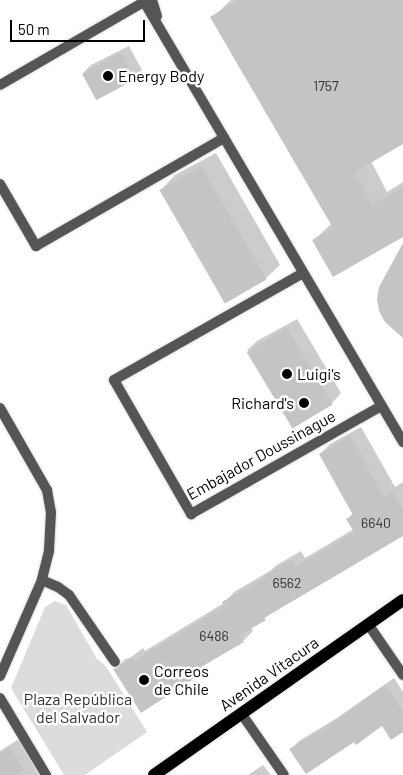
<!DOCTYPE html>
<html>
<head>
<meta charset="utf-8">
<style>
	body { margin:0 }
	#map { position:relative; width:403px; height:775px; overflow:hidden; background:#fff; font-family:Barlow,sans-serif }
	div>[style] { position:absolute }
	.green>* { inset:0; background:#dcdcdc }
	.shadow>* { inset:0; background:#0003 }
	.building>* { inset:0; background:#c4c4c4; transform-origin:0 0 }
	.roads { filter:drop-shadow(0 0 1px #dbdbdb) drop-shadow(0 0 1px #dbdbdb) }
	.minor>* { height:10px; margin:-5px; padding:0 5px; transform-origin:5px; border-radius:5px; background:#555 }
	.tertiary>* { height:10px; margin:-5px; padding:0 5px; transform-origin:5px; border-radius:5px; background:#555 }
	.primary>* { height:12px; margin:-6px; padding:0 6px; transform-origin:6px; border-radius:6px; background:#000 }
	.dots>* { width:14px; height:14px; translate:-50% -50%; box-sizing:border-box; border:2px solid #fff; border-radius:50% }
	span { translate:-50% -50%; white-space:nowrap; text-align:center; line-height:1.15; -webkit-text-stroke:5px #fff; paint-order:stroke }
	.number-label { font-size:14px; color:#313131 }
	.number-label span { -webkit-text-stroke-width:0 }
	.poi-label { font-size:16px; color:#000 }
	.left { translate:0 -50%; text-align:left }
	.right { translate:-100% -50%; text-align:right }
	.street-label { font-size:16px; color:#000 }
	.park-label { font-size:16px; color:#333 }
	.scale { position:absolute; left:10px; top:20px; width:135px; height:22px; box-sizing:border-box; border:2px solid #000; border-top:0; padding-left:6px; font-size:15px; line-height:18px; white-space:nowrap; color:#000; -webkit-text-stroke:4px #fff; paint-order:stroke }
</style>
</head>
<body>
<div id="map">
	<div class="green">
		<i style="clip-path:polygon(55px 601px,66px 605px,97px 659px,105px 665px,147px 732px,85px 775px,64px 775px,11px 688px,45px 607px)"></i>
	</div>
	<div class="shadow">
		<i style="clip-path:polygon(231px 0,403px 0,403px 142px,371px 161px,387px 192px,403px 182px,403px 235px,314px 240px,332px 223px,212px 18px)"></i>
		<i style="clip-path:polygon(129px 46px,142px 70px,134px 78px,83px 73px,91px 65px)"></i>
		<i style="clip-path:polygon(216px 153px,280px 265px,265px 279px,161px 190px,175px 175px)"></i>
		<i style="clip-path:polygon(297px 319px,341px 393px,332px 403px,247px 350px,257px 341px)"></i>
		<i style="clip-path:polygon(361px 427px,395px 487px,403px 482px,403px 534px,273px 612px,251px 627px,253px 631px,243px 641px,200px 666px,202px 669px,192px 679px,141px 711px,115px 669px,125px 659px,130px 658px,143px 648px,145px 651px,224px 603px,234px 592px,270px 571px,277px 565px,301px 551px,305px 558px,354px 529px,348px 519px,353px 513px,320px 454px,330px 444px)"></i>
		<i style="clip-path:polygon(394px 678px,403px 692px,403px 731px,382px 725px,354px 741px,291px 749px,299px 741px,337px 718px)"></i>
		<i style="clip-path:polygon(22px 737px,35px 757px,31px 761px,39px 775px,0 775px,0 751px)"></i>
		<i style="clip-path:polygon(263px 765px,271px 775px,248px 775px)"></i>
	</div>
	<div class="building">
		<i style="clip-path:polygon(239px 0,403px 0,403px 144px,355px 172px,372px 205px,403px 187px,403px 237px,333px 277px,312px 240px,333px 228px,210px 17px)"></i>
		<i style="left:121px;top:53px;width:30px;height:44px;rotate:62deg"></i>
		<i style="left:201px;top:166px;width:131px;height:48px;rotate:60deg"></i>
		<i style="clip-path:polygon(403px 243px,403px 338px,385px 322px,379px 311px,377px 299px,379px 287px)"></i>
		<i style="left:287px;top:328px;width:89px;height:47px;rotate:59deg"></i>
		<i style="clip-path:polygon(350px 436px,384px 497px,393px 492px,403px 509px,403px 536px,264px 618px,266px 620px,240px 635px,244px 642px,189px 674px,192px 680px,141px 713px,113px 669px,118px 668px,132px 657px,134px 661px,224px 606px,222px 602px,266px 577px,265px 575px,291px 560px,295px 567px,354px 532px,346px 519px,353px 515px,319px 454px)"></i>
		<i style="clip-path:polygon(385px 685px,403px 711px,403px 732px,391px 740px,382px 726px,356px 745px,354px 742px,306px 774px,289px 749px,328px 726px)"></i>
		<i style="clip-path:polygon(10px 748px,24px 770px,16px 775px,0 775px,0 754px)"></i>
	</div>
	<div class="roads">
		<div class="minor">
			<i style="left:0;top:85px;width:166px;rotate:-30deg"></i>
			<i style="left:0;top:184px;width:72px;rotate:59.9deg"></i>
			<i style="left:36px;top:246px;width:217px;rotate:-29.9deg"></i>
			<i style="left:303px;top:273px;width:217px;rotate:150.5deg"></i>
			<i style="left:114px;top:380px;width:155px;rotate:60.1deg"></i>
			<i style="left:191px;top:514px;width:219px;rotate:-29.6deg"></i>
			<i style="left:0;top:408px;width:95px;rotate:60.2deg"></i>
			<i style="left:47px;top:490px;width:22px;rotate:80deg"></i>
			<i style="left:51px;top:512px;width:39px;rotate:93deg"></i>
			<i style="left:49px;top:551px;width:30px;rotate:104deg"></i>
			<i style="left:42px;top:580px;width:105px;rotate:113.6deg"></i>
			<i style="left:42px;top:580px;width:17px;rotate:24deg"></i>
			<i style="left:58px;top:587px;width:14px;rotate:36deg"></i>
			<i style="left:69px;top:595px;width:81px;rotate:55.5deg"></i>
			<i style="left:368px;top:624px;width:62px;rotate:55.5deg"></i>
			<i style="left:0;top:698px;width:90px;rotate:59.1deg"></i>
			<i style="left:241px;top:713px;width:75px;rotate:55.3deg"></i>
		</div>
		<div class="tertiary">
			<i style="left:143px;top:0;width:513px;rotate:59.53deg"></i>
			<i style="left:152px;top:0;width:17px;rotate:73deg"></i>
		</div>
		<div class="primary">
			<i style="left:154px;top:775px;width:304px;rotate:-35.1deg"></i>
		</div>
	</div>
	<div class="dots">
		<i style="left:108px;top:76px;background:#000"></i>
		<i style="left:287px;top:374px;background:#000"></i>
		<i style="left:304px;top:403px;background:#000"></i>
		<i style="left:144px;top:680px;background:#000"></i>
	</div>
	<div class="number-label">
		<span style="left:326px;top:86px">1757</span>
		<span style="left:376px;top:523px">6640</span>
		<span style="left:287px;top:583px">6562</span>
		<span style="left:214px;top:636px">6486</span>
	</div>
	<div class="poi-label">
		<span class="left" style="left:118px;top:76px">Energy Body</span>
		<span class="left" style="left:297px;top:374px">Luigi's</span>
		<span class="right" style="left:294px;top:403px">Richard's</span>
		<span class="left" style="left:154px;top:680px">Correos<br>de Chile</span>
	</div>
	<div class="street-label">
		<span style="left:261px;top:455px;rotate:-29deg">Embajador Doussinague</span>
		<span style="left:269px;top:674px;rotate:-35deg">Avenida Vitacura</span>
	</div>
	<div class="park-label">
		<span style="left:78px;top:708px">Plaza República<br>del Salvador</span>
	</div>
	<div class="scale">50 m</div>
</div>
</body>
</html>
